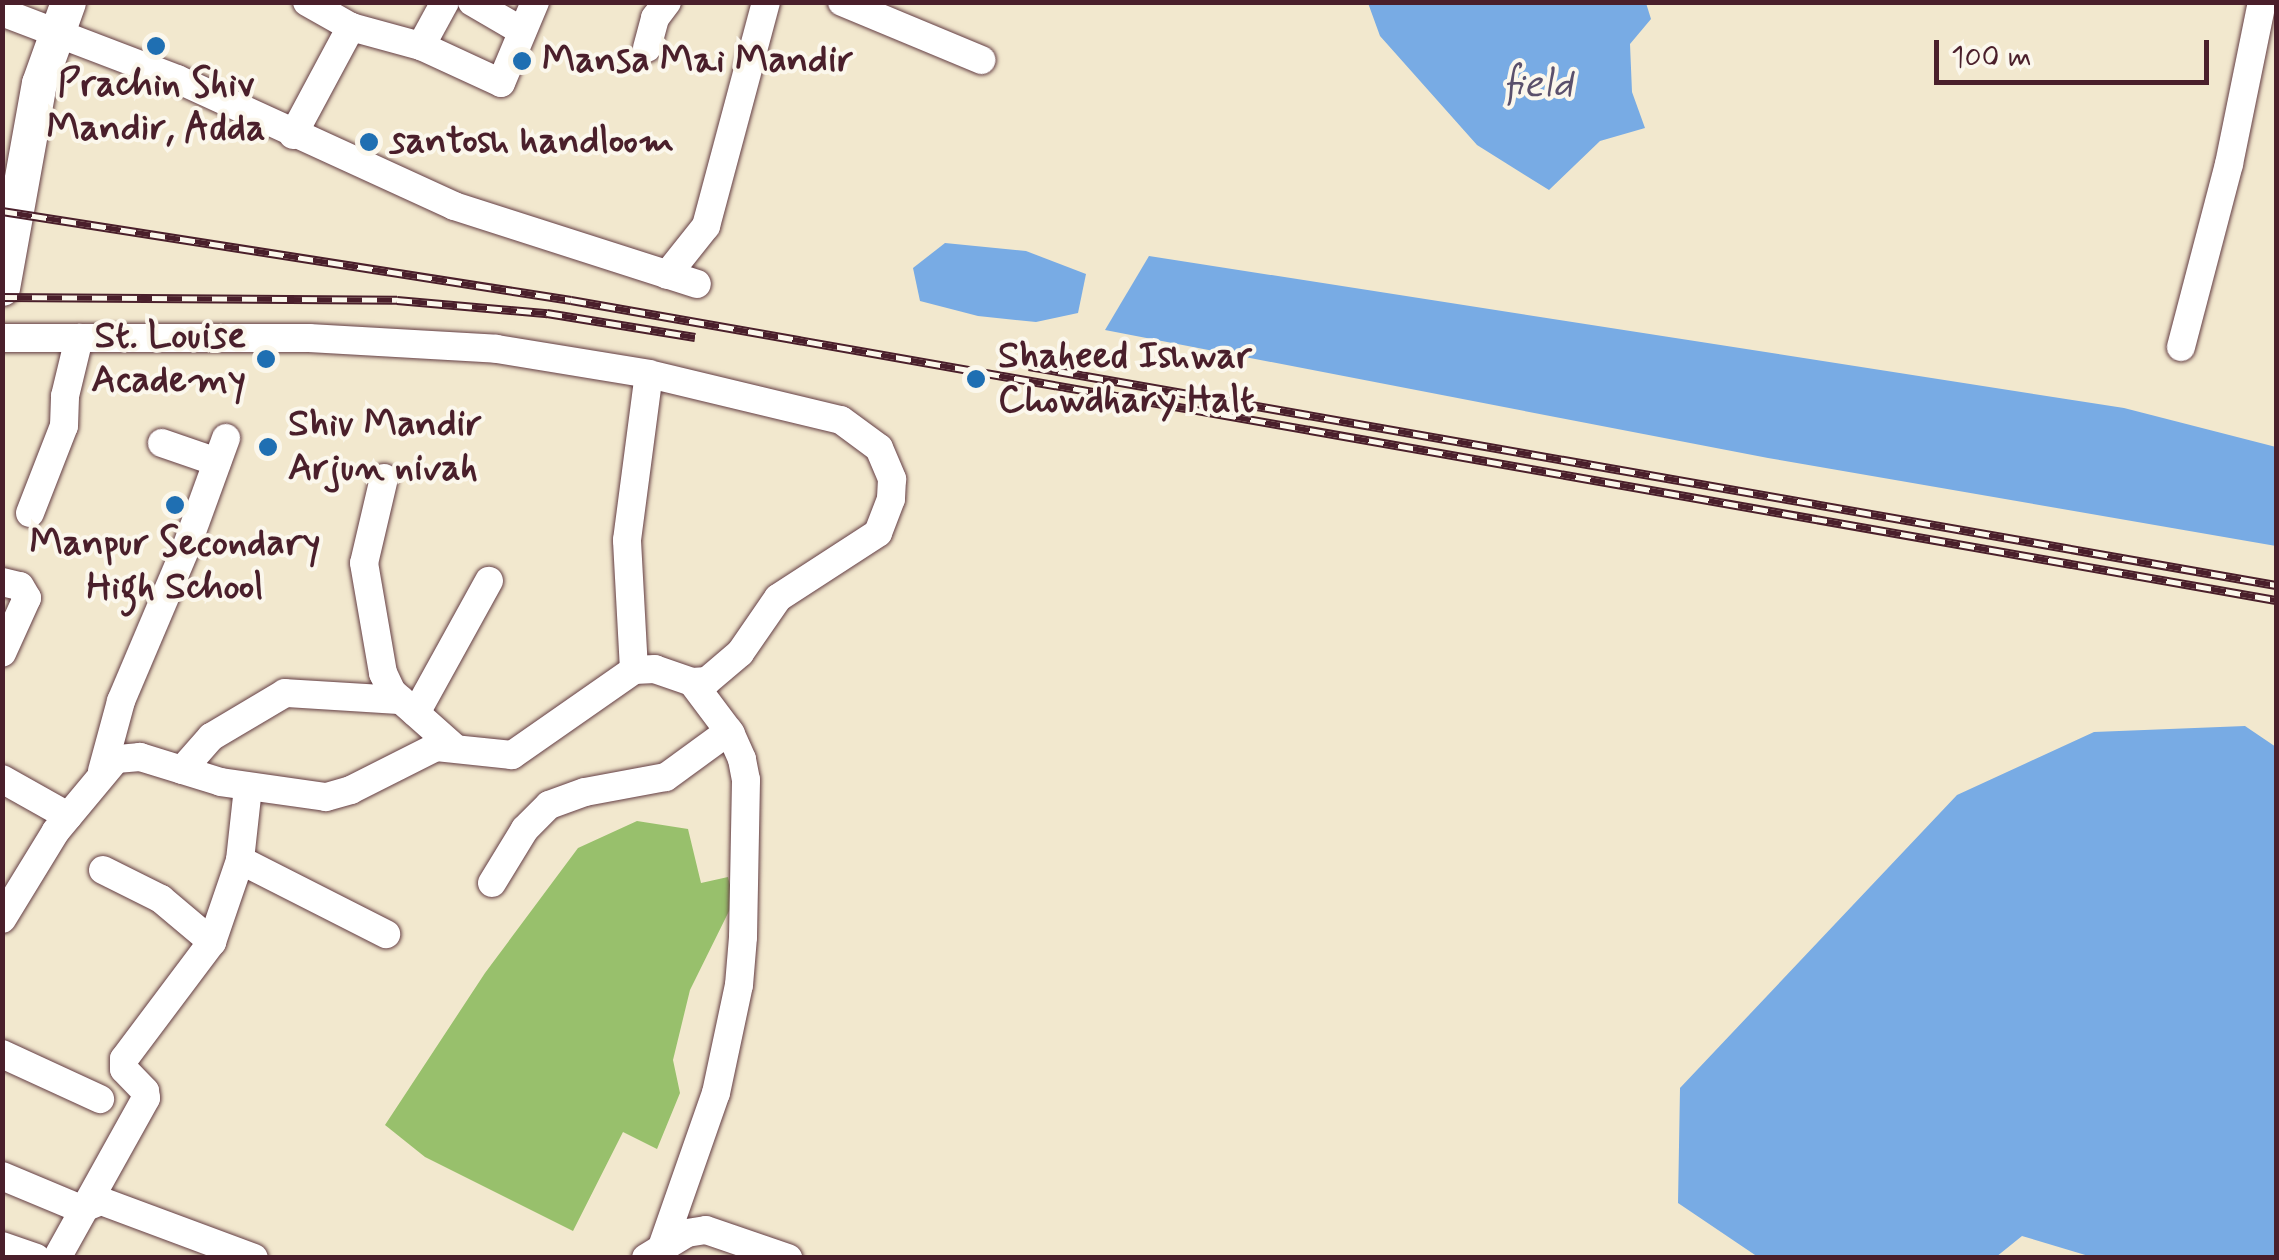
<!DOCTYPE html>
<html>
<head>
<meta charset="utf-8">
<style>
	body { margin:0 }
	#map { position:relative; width:2279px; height:1260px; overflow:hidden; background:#f2e8ce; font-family:Mynerve,sans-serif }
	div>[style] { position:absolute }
	.green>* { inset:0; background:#98c06c }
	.water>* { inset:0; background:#78abe4 }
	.roads { filter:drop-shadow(0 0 2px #633d43) drop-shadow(0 0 2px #633d43) }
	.minor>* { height:28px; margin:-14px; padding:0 14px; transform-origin:14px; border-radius:14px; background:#fff }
	.major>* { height:35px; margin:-17.5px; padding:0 17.5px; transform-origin:17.5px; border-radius:17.5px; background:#fff }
	.rail>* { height:9px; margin-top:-4.5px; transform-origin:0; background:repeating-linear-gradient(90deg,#fbf7ec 0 15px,#4a1f2b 0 30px); box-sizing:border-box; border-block:2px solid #4a1f2b }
	.dots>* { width:28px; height:28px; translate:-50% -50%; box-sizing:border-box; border:5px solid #fbf7ec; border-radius:50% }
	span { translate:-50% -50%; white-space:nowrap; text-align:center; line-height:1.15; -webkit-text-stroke:8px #fbf7ec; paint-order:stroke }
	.poi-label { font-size:38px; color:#4a1f2b; font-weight:700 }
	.left { translate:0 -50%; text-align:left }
	.right { translate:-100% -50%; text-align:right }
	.water-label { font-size:40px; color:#5a506c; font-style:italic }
	.frame { position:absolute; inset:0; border:5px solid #4a1f2b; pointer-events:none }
	.scale { position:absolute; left:1934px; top:40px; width:275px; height:45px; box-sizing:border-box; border:5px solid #4a1f2b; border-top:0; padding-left:12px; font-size:30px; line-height:35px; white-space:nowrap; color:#4a1f2b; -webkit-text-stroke:8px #fbf7ec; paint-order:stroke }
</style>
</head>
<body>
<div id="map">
	<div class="green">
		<i style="clip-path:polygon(637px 821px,688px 829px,701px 883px,728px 877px,734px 901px,690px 990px,673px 1060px,680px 1093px,657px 1149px,623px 1132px,573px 1231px,425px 1157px,385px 1125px,485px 973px,578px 848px)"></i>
	</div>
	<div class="water">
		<i style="clip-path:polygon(1368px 3px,1646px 3px,1651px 19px,1630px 44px,1632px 92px,1645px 128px,1600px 141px,1549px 190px,1477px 145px,1380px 36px)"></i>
		<i style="clip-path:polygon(945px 243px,1026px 251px,1086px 274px,1078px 313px,1036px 322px,978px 316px,920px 301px,913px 268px)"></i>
		<i style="clip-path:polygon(1149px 256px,2124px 408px,2276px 447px,2276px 546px,1768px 458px,1105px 330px)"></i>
		<i style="clip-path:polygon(2245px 726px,2276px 747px,2276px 1257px,2092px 1257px,2022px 1236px,1996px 1257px,1758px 1257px,1678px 1203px,1680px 1088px,1957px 795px,2094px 732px)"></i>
	</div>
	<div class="roads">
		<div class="minor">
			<i style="left:307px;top:2px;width:51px;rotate:29.6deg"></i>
			<i style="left:351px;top:27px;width:73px;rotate:15.2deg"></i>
			<i style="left:421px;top:46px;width:88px;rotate:24.8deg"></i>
			<i style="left:501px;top:83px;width:88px;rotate:-67.2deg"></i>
			<i style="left:472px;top:2px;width:58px;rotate:30.1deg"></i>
			<i style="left:842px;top:2px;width:151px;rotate:22.6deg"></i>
			<i style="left:2px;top:12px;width:187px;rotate:20.9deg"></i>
			<i style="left:177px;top:79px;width:305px;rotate:24.6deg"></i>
			<i style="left:454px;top:206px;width:255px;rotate:17.8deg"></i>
			<i style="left:421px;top:46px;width:50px;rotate:-61.4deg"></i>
			<i style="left:647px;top:48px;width:31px;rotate:-75deg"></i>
			<i style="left:655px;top:18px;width:20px;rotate:-53deg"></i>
			<i style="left:293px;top:135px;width:123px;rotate:-61.8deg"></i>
			<i style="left:667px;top:275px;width:63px;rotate:-51.5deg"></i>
			<i style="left:706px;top:226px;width:232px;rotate:-75deg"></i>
			<i style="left:2px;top:338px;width:307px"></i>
			<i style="left:309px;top:338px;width:188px;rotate:3.3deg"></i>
			<i style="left:497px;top:349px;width:154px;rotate:9.3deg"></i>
			<i style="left:649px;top:374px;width:197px;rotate:13.5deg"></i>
			<i style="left:841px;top:420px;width:47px;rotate:36.4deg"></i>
			<i style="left:879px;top:448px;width:34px;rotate:67deg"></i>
			<i style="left:892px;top:479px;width:20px;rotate:93deg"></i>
			<i style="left:891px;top:499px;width:36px;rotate:111deg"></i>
			<i style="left:878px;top:533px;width:119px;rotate:147deg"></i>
			<i style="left:778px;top:598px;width:67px;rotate:124.6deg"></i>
			<i style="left:740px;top:653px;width:43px;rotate:139.7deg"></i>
			<i style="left:707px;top:681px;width:15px;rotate:176deg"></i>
			<i style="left:692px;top:682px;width:39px;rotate:-161deg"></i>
			<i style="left:655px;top:669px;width:21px;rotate:177deg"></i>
			<i style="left:634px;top:670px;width:149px;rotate:145.1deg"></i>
			<i style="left:512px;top:755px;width:76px;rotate:-174deg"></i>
			<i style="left:436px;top:747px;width:95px;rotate:153.2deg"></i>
			<i style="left:351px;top:790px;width:26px;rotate:164deg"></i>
			<i style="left:326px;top:797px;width:106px;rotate:-171.9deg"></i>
			<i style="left:221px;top:782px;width:85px;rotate:-162.8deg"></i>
			<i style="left:140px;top:757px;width:24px;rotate:175deg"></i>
			<i style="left:116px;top:759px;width:94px;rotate:129.8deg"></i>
			<i style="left:56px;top:831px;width:103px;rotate:121.5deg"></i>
			<i style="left:2181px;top:347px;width:189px;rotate:-75.3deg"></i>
			<i style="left:2229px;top:164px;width:165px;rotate:-78.5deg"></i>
			<i style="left:162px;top:443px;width:58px;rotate:19.1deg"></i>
			<i style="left:384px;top:478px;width:87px;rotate:103.2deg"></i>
			<i style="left:364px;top:563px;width:112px;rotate:80.2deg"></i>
			<i style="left:383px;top:673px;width:21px;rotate:65deg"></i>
			<i style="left:392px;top:692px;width:83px;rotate:41.6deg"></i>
			<i style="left:30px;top:513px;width:93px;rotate:-68.7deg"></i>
			<i style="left:64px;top:426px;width:30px;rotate:-88deg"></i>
			<i style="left:65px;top:396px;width:60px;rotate:-76.4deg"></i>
			<i style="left:2px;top:582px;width:18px;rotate:13deg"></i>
			<i style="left:20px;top:586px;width:14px;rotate:60deg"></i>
			<i style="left:27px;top:598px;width:60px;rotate:114.4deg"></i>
			<i style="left:634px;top:670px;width:130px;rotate:-93.1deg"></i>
			<i style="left:627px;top:540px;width:167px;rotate:-82.5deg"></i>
			<i style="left:416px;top:713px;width:151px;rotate:-61.1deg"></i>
			<i style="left:182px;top:770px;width:44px;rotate:-48.7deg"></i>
			<i style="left:211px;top:737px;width:86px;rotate:-30.7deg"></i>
			<i style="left:285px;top:693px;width:116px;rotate:3.5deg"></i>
			<i style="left:102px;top:771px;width:73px;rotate:-74.8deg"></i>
			<i style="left:121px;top:701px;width:166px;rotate:-67deg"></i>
			<i style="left:186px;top:548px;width:117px;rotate:-70deg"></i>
			<i style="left:2px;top:779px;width:76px;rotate:29.3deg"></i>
			<i style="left:240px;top:860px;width:164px;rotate:26.9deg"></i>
			<i style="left:103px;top:870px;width:65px;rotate:26.6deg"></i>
			<i style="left:161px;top:899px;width:67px;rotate:40.1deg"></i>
			<i style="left:492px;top:883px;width:63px;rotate:-58.6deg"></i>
			<i style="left:525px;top:829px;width:34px;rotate:-45deg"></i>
			<i style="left:549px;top:805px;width:38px;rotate:-20deg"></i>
			<i style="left:585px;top:792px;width:82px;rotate:-10.5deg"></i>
			<i style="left:666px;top:777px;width:78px;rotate:-36.1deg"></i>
			<i style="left:2px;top:1054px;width:108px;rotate:24.7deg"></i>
			<i style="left:2px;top:1176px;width:86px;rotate:22.7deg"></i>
			<i style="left:81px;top:1209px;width:22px;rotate:-22deg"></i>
			<i style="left:101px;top:1201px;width:163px;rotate:20.4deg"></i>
			<i style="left:2px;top:1246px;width:36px;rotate:19deg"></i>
			<i style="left:662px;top:1247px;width:163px;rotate:-70.7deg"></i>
			<i style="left:716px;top:1093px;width:110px;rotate:-78deg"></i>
			<i style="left:739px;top:985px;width:48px;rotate:-85.2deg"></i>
			<i style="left:743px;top:937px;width:157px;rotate:-88.9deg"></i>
			<i style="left:746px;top:780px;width:21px;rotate:-101deg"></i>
			<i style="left:742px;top:759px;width:27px;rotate:-114deg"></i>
			<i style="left:731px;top:734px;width:65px;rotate:-126.9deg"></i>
			<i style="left:57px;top:1258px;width:183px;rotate:-60.9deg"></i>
			<i style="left:146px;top:1098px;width:7px;rotate:-98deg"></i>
			<i style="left:145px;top:1091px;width:30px;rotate:-134deg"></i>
			<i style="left:124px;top:1069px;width:10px;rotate:-90deg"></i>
			<i style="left:124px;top:1059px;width:146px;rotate:-53.1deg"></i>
			<i style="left:212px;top:942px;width:87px;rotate:-71.1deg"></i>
			<i style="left:240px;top:860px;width:73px;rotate:-83.7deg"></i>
			<i style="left:646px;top:1258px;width:48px;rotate:-31.4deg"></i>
			<i style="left:687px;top:1233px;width:19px;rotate:-9deg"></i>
			<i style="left:706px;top:1230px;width:87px;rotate:18.9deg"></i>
		</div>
		<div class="major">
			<i style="left:2px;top:288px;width:208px;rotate:-79.8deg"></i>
			<i style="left:39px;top:83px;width:86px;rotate:-70.3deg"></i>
		</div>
	</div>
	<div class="rail">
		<i style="left:2px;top:211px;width:576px;rotate:8.89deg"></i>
		<i style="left:571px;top:300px;width:1731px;rotate:9.98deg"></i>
		<i style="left:2px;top:297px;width:395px;rotate:0.4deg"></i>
		<i style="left:397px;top:300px;width:151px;rotate:5deg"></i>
		<i style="left:547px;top:313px;width:150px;rotate:9.2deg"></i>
		<i style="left:1029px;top:366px;width:1266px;rotate:9.96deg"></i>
	</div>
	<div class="dots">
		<i style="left:156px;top:46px;background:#1f6fb2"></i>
		<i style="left:522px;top:61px;background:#1f6fb2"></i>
		<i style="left:369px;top:142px;background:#1f6fb2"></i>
		<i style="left:266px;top:359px;background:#1f6fb2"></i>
		<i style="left:976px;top:379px;background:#1f6fb2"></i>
		<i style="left:268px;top:447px;background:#1f6fb2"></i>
		<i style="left:175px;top:505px;background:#1f6fb2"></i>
	</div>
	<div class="poi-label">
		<span class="left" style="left:542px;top:61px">Mansa Mai Mandir</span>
		<span style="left:156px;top:107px">Prachin Shiv<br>Mandir, Adda</span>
		<span class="left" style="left:389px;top:142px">santosh handloom</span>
		<span class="right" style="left:246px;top:359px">St. Louise<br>Academy</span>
		<span class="left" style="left:998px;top:379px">Shaheed Ishwar<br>Chowdhary Halt</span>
		<span class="left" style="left:288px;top:447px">Shiv Mandir<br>Arjun nivah</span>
		<span style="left:175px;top:566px">Manpur Secondary<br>High School</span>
	</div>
	<div class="water-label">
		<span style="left:1538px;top:85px">field</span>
	</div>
	<div class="frame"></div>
	<div class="scale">100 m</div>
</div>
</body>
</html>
